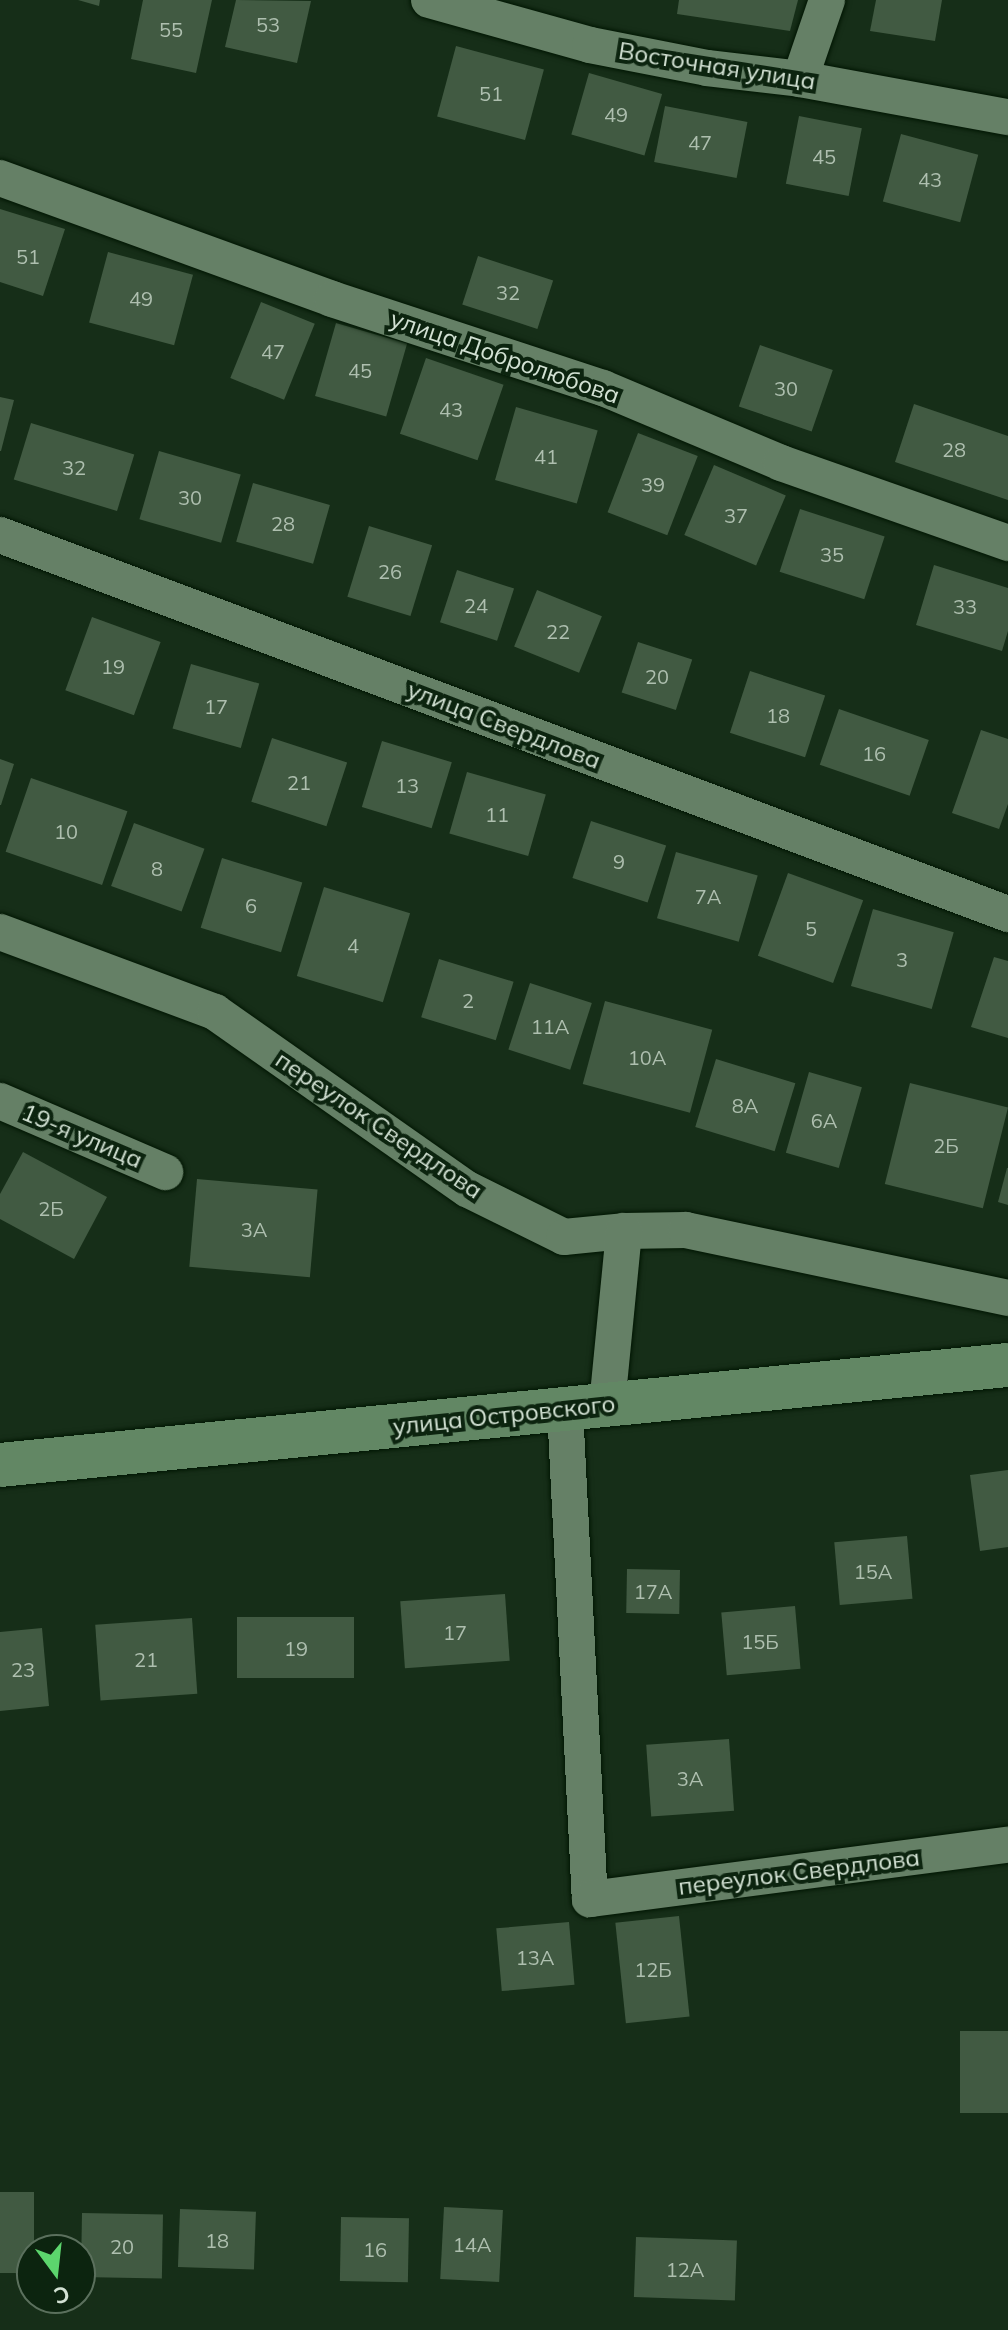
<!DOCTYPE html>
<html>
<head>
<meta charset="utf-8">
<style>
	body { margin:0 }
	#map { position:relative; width:1008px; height:2330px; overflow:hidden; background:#162e18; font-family:Mulish,sans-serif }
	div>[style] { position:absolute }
	.building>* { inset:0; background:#415a42; transform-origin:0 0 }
	.roads { filter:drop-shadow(0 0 2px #011603) drop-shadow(0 0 2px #011603) }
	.street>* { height:36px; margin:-18px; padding:0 18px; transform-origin:18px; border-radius:18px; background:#658066 }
	.secondary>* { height:44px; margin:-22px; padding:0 22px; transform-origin:22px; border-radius:22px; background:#628764 }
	span { translate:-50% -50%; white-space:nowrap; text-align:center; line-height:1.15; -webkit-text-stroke:8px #0c240f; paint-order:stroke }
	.number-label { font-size:20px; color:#aebfaf }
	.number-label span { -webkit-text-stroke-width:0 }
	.street-label { font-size:24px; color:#d2e1d3 }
	.north { position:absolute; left:16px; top:2234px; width:80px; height:80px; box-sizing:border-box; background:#0c240f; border:2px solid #5b705d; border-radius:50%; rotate:165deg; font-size:22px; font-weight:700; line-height:32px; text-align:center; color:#d2e1d3 }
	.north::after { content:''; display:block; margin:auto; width:28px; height:36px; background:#5cd56d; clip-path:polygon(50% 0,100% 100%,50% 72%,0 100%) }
</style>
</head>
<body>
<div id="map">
	<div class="building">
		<i style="clip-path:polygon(78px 0,100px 0,99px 6px)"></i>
		<i style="clip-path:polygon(143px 0,212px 0,196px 73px,131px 59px)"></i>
		<i style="clip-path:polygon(236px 0,311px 1px,297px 63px,225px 47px)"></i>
		<i style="clip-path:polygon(679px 0,798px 0,790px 31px,677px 14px)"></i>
		<i style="clip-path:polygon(876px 0,942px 0,935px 41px,870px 31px)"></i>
		<i style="left:456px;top:46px;width:91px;height:73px;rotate:15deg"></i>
		<i style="left:589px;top:73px;width:76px;height:64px;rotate:16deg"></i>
		<i style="left:665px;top:106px;width:84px;height:57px;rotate:11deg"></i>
		<i style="left:799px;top:116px;width:64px;height:69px;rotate:11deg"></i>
		<i style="left:901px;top:134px;width:80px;height:70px;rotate:15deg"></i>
		<i style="clip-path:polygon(0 209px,65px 229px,43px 296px,0 282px)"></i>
		<i style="left:108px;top:252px;width:88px;height:73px;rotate:15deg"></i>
		<i style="left:478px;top:256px;width:79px;height:51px;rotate:18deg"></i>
		<i style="left:261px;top:302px;width:58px;height:82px;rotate:22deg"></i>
		<i style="left:336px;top:323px;width:74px;height:76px;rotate:16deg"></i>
		<i style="left:760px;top:345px;width:77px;height:65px;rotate:19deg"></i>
		<i style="left:426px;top:358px;width:82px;height:80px;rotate:19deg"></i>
		<i style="clip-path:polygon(0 397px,14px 400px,1px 451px,0 451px)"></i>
		<i style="clip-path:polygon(914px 404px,1008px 436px,1008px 500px,895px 462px)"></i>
		<i style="left:516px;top:407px;width:85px;height:76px;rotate:16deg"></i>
		<i style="left:31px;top:423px;width:108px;height:59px;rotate:17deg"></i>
		<i style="left:638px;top:433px;width:64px;height:85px;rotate:21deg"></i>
		<i style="left:159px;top:451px;width:85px;height:71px;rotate:16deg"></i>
		<i style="left:714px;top:465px;width:78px;height:76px;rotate:23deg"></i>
		<i style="left:253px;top:483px;width:80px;height:61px;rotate:16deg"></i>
		<i style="left:800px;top:509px;width:89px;height:66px;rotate:18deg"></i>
		<i style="left:369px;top:526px;width:66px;height:74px;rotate:17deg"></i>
		<i style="clip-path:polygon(934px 565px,1008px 588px,1008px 631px,1002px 651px,916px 625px)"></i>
		<i style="left:457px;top:570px;width:60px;height:55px;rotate:18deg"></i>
		<i style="left:537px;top:590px;width:70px;height:61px;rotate:22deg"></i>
		<i style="left:92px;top:617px;width:73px;height:78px;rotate:20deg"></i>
		<i style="left:638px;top:642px;width:57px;height:53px;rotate:18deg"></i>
		<i style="left:191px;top:664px;width:71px;height:67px;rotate:16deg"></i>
		<i style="left:750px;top:671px;width:79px;height:65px;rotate:18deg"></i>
		<i style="left:839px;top:709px;width:95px;height:59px;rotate:19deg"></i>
		<i style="clip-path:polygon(981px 730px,1008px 739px,1008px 804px,999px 829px,952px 813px)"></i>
		<i style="left:272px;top:738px;width:79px;height:67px;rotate:18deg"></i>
		<i style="left:382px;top:741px;width:73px;height:69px;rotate:17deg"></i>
		<i style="clip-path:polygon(0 759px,14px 764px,1px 805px,0 805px)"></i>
		<i style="left:467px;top:772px;width:82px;height:64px;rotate:16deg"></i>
		<i style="left:31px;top:778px;width:102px;height:78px;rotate:19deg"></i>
		<i style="left:591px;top:821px;width:79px;height:60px;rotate:18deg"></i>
		<i style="left:134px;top:823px;width:75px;height:67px;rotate:20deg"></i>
		<i style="left:676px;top:852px;width:85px;height:69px;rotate:16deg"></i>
		<i style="left:222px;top:858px;width:84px;height:73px;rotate:17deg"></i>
		<i style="left:788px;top:873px;width:80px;height:88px;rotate:20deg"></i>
		<i style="left:324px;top:887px;width:90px;height:93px;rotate:17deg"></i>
		<i style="left:873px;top:909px;width:84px;height:80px;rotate:16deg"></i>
		<i style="clip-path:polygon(994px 957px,1008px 961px,1008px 1038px,971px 1027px)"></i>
		<i style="left:439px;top:959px;width:78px;height:61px;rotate:17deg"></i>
		<i style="left:530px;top:983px;width:65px;height:70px;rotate:18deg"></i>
		<i style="left:605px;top:1001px;width:111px;height:86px;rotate:15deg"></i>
		<i style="left:716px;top:1059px;width:83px;height:71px;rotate:17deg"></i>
		<i style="left:809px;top:1072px;width:55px;height:84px;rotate:16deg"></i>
		<i style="left:910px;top:1083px;width:101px;height:104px;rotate:14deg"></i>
		<i style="clip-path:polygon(23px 1152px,107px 1197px,74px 1259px,0 1219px,0 1194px)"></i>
		<i style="clip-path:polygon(1007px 1168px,1008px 1168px,1008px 1205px,998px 1202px)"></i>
		<i style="left:197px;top:1179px;width:121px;height:88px;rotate:5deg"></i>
		<i style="clip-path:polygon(1008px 1470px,1008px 1547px,980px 1551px,970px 1475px)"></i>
		<i style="left:907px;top:1536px;width:63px;height:73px;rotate:85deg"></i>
		<i style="left:627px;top:1569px;width:53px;height:44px;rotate:1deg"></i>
		<i style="left:505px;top:1594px;width:67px;height:105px;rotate:86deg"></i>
		<i style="left:795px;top:1606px;width:63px;height:74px;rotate:85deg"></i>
		<i style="left:354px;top:1617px;width:61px;height:117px;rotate:90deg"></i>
		<i style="left:192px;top:1618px;width:76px;height:97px;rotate:86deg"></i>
		<i style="clip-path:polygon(42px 1628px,49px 1706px,0 1711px,0 1632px)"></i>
		<i style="left:729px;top:1739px;width:72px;height:83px;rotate:86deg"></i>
		<i style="left:679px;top:1916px;width:101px;height:64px;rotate:84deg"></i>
		<i style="left:569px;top:1922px;width:63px;height:73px;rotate:85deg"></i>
		<i style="left:1008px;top:2031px;width:82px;height:48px;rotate:90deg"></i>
		<i style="left:0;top:2192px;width:34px;height:81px"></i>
		<i style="left:444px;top:2207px;width:59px;height:72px;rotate:3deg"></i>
		<i style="left:180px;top:2209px;width:76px;height:58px;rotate:2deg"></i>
		<i style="left:82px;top:2213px;width:81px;height:64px;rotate:1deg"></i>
		<i style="left:341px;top:2217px;width:68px;height:64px;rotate:1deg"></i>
		<i style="left:636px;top:2237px;width:101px;height:60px;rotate:2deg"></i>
	</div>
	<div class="roads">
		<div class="street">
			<i style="left:429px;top:0;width:167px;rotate:15.6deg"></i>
			<i style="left:590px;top:45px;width:119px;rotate:11.1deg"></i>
			<i style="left:707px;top:68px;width:94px;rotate:6.7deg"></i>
			<i style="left:800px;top:79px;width:211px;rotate:10.4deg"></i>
			<i style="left:800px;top:79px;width:83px;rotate:-71.1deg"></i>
			<i style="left:0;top:178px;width:353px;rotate:20deg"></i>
			<i style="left:332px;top:299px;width:285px;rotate:18.2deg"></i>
			<i style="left:603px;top:388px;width:193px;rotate:22.8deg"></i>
			<i style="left:781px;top:463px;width:241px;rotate:19.4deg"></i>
			<i style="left:0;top:535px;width:1077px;rotate:20.61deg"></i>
			<i style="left:0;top:932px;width:229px;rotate:20.4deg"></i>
			<i style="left:215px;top:1012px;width:308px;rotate:35.1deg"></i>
			<i style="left:467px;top:1189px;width:108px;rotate:26.3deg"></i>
			<i style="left:564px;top:1237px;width:60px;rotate:-5.7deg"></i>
			<i style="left:624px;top:1231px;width:62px;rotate:-0.9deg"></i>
			<i style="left:686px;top:1230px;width:329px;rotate:11.9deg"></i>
			<i style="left:0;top:1101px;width:180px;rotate:23.3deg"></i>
			<i style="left:607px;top:1405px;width:175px;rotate:-84.4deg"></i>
			<i style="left:565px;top:1409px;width:491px;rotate:87.1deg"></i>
			<i style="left:590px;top:1899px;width:421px;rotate:-7.4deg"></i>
		</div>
		<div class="secondary">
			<i style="left:0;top:1465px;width:1013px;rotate:-5.67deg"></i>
		</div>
	</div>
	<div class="number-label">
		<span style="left:268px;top:24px">53</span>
		<span style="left:171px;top:29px">55</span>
		<span style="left:491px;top:93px">51</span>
		<span style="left:616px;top:114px">49</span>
		<span style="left:700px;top:142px">47</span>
		<span style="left:824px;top:156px">45</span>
		<span style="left:930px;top:179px">43</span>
		<span style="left:28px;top:256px">51</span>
		<span style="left:508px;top:292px">32</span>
		<span style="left:141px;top:298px">49</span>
		<span style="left:273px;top:351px">47</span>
		<span style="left:360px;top:370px">45</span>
		<span style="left:786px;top:388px">30</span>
		<span style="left:451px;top:409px">43</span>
		<span style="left:954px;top:449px">28</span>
		<span style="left:546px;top:456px">41</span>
		<span style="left:74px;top:467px">32</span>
		<span style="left:653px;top:484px">39</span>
		<span style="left:190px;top:497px">30</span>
		<span style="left:736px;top:515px">37</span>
		<span style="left:283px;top:523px">28</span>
		<span style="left:832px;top:554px">35</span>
		<span style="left:390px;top:571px">26</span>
		<span style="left:476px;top:605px">24</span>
		<span style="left:965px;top:606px">33</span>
		<span style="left:558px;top:631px">22</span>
		<span style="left:113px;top:666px">19</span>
		<span style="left:657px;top:676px">20</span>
		<span style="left:216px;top:706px">17</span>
		<span style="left:778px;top:715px">18</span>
		<span style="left:874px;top:753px">16</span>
		<span style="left:299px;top:782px">21</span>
		<span style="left:407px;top:785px">13</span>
		<span style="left:497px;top:814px">11</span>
		<span style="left:66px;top:831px">10</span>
		<span style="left:619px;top:861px">9</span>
		<span style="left:157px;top:868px">8</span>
		<span style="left:708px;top:896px">7А</span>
		<span style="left:251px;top:905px">6</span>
		<span style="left:811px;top:928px">5</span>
		<span style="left:353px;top:945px">4</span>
		<span style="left:902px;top:959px">3</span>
		<span style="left:468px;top:1000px">2</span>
		<span style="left:550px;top:1026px">11А</span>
		<span style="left:647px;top:1057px">10А</span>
		<span style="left:745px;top:1105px">8А</span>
		<span style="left:824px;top:1120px">6А</span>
		<span style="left:946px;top:1145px">2Б</span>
		<span style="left:51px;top:1208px">2Б</span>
		<span style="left:254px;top:1229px">3А</span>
		<span style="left:873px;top:1571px">15А</span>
		<span style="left:653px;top:1591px">17А</span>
		<span style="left:455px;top:1632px">17</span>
		<span style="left:760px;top:1641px">15Б</span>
		<span style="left:296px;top:1648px">19</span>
		<span style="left:146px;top:1659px">21</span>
		<span style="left:23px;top:1669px">23</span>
		<span style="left:690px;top:1778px">3А</span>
		<span style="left:535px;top:1957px">13А</span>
		<span style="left:653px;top:1969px">12Б</span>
		<span style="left:217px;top:2240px">18</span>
		<span style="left:472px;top:2244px">14А</span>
		<span style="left:122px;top:2246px">20</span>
		<span style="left:375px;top:2249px">16</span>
		<span style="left:685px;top:2269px">12А</span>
	</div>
	<div class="street-label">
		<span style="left:717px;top:66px;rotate:9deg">Восточная улица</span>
		<span style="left:505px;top:357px;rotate:19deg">улица Добролюбова</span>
		<span style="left:504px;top:725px;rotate:21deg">улица Свердлова</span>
		<span style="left:379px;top:1125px;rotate:34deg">переулок Свердлова</span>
		<span style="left:82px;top:1136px;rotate:23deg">19-я улица</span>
		<span style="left:504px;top:1415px;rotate:-6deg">улица Островского</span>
		<span style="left:799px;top:1872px;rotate:-7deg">переулок Свердлова</span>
	</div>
	<div class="north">С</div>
</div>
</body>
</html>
